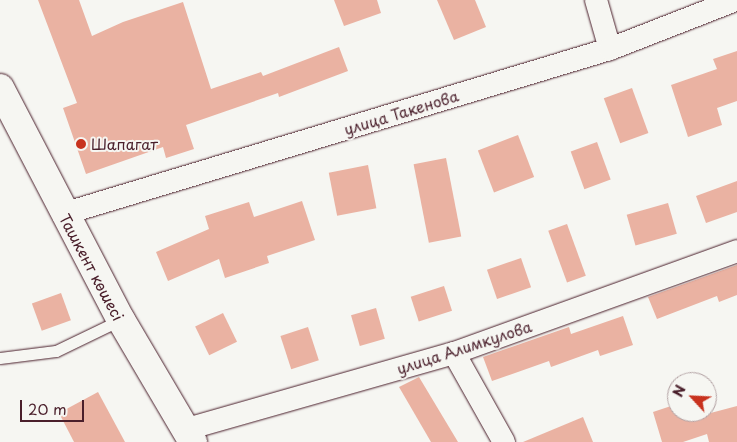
<!DOCTYPE html>
<html>
<head>
<meta charset="utf-8">
<style>
	body { margin:0 }
	#map { position:relative; width:737px; height:442px; overflow:hidden; background:#f6f6f2; font-family:"Playpen Sans",sans-serif }
	div>[style] { position:absolute }
	.building>* { inset:0; background:#eab2a2; transform-origin:0 0 }
	.roads { filter:drop-shadow(0 0 1px #4a1f2b) drop-shadow(0 0 1px #4a1f2b) }
	.lane>* { height:11px; margin:-5.5px; padding:0 5.5px; transform-origin:5.5px; border-radius:5.5px; background:#f6f6f2 }
	.street>* { height:22px; margin:-11px; padding:0 11px; transform-origin:11px; border-radius:11px; background:#f6f6f2 }
	.secondary>* { height:28px; margin:-14px; padding:0 14px; transform-origin:14px; border-radius:14px; background:#f6f6f2 }
	.dots>* { width:14px; height:14px; translate:-50% -50%; box-sizing:border-box; border:2px solid #f6f6f2; border-radius:50% }
	span { translate:-50% -50%; white-space:nowrap; text-align:center; line-height:1.15; -webkit-text-stroke:4px #f6f6f2; paint-order:stroke }
	.street-label { font-size:15px; color:#4a1f2b }
	.poi-label { font-size:15px; color:#4a1f2b }
	.left { translate:0 -50%; text-align:left }
	.north { position:absolute; left:667px; top:372px; width:50px; height:50px; box-sizing:border-box; background:#f6f6f2; border:1px solid #b1a0a2; border-radius:50%; rotate:295deg; font-size:14px; font-weight:700; line-height:20px; text-align:center; color:#4a1f2b }
	.north::after { content:''; display:block; margin:auto; width:18px; height:22px; background:#c8321e; clip-path:polygon(50% 0,100% 100%,50% 72%,0 100%) }
	.scale { position:absolute; left:20px; top:400px; width:64px; height:22px; box-sizing:border-box; border:2px solid #4a1f2b; border-top:0; padding-left:6px; font-size:15px; line-height:18px; white-space:nowrap; color:#4a1f2b; -webkit-text-stroke:4px #f6f6f2; paint-order:stroke }
</style>
</head>
<body>
<div id="map">
	<div class="building">
		<i style="clip-path:polygon(38px 0,79px 0,92px 36px,123px 22px,183px 2px,211px 89px,261px 72px,263px 76px,339px 47px,348px 71px,279px 97px,278px 93px,186px 125px,194px 149px,166px 158px,163px 147px,86px 174px,63px 108px,77px 103px)"></i>
		<i style="clip-path:polygon(334px 0,377px 0,381px 13px,344px 26px)"></i>
		<i style="clip-path:polygon(437px 0,475px 0,486px 27px,454px 40px)"></i>
		<i style="clip-path:polygon(737px 51px,737px 101px,717px 108px,722px 125px,688px 137px,671px 85px,717px 69px,713px 59px)"></i>
		<i style="left:632px;top:88px;width:48px;height:30px;rotate:70deg"></i>
		<i style="left:518px;top:135px;width:45px;height:43px;rotate:69deg"></i>
		<i style="left:597px;top:142px;width:40px;height:28px;rotate:70deg"></i>
		<i style="left:446px;top:158px;width:80px;height:33px;rotate:79deg"></i>
		<i style="left:368px;top:165px;width:44px;height:40px;rotate:79deg"></i>
		<i style="clip-path:polygon(737px 181px,737px 212px,706px 223px,696px 196px)"></i>
		<i style="clip-path:polygon(302px 201px,315px 240px,267px 256px,269px 263px,225px 278px,219px 259px,168px 281px,156px 252px,209px 229px,205px 216px,249px 202px,254px 217px)"></i>
		<i style="left:668px;top:203px;width:32px;height:43px;rotate:74deg"></i>
		<i style="left:567px;top:224px;width:55px;height:20px;rotate:70deg"></i>
		<i style="left:521px;top:258px;width:31px;height:36px;rotate:71deg"></i>
		<i style="clip-path:polygon(737px 265px,737px 295px,719px 302px,717px 296px,657px 319px,648px 297px)"></i>
		<i style="left:444px;top:286px;width:26px;height:35px;rotate:72deg"></i>
		<i style="left:61px;top:293px;width:29px;height:31px;rotate:70deg"></i>
		<i style="left:376px;top:308px;width:32px;height:26px;rotate:74deg"></i>
		<i style="left:223px;top:313px;width:32px;height:31px;rotate:64deg"></i>
		<i style="clip-path:polygon(623px 316px,633px 345px,600px 356px,598px 350px,551px 367px,549px 361px,492px 381px,483px 357px,569px 327px,571px 334px)"></i>
		<i style="left:308px;top:327px;width:35px;height:29px;rotate:72deg"></i>
		<i style="clip-path:polygon(419px 377px,458px 442px,431px 442px,399px 387px)"></i>
		<i style="clip-path:polygon(98px 392px,125px 442px,74px 442px,59px 413px)"></i>
		<i style="clip-path:polygon(677px 404px,677px 412px,686px 412px,688px 419px,737px 406px,737px 442px,709px 442px,707px 434px,683px 442px,662px 442px,653px 412px)"></i>
		<i style="clip-path:polygon(583px 417px,593px 442px,523px 442px)"></i>
	</div>
	<div class="roads">
		<div class="lane">
			<i style="left:0;top:358px;width:56px;rotate:-7.1deg"></i>
			<i style="left:56px;top:351px;width:71px;rotate:-25.8deg"></i>
		</div>
		<div class="street">
			<i style="left:596px;top:0;width:51px;rotate:74.1deg"></i>
			<i style="left:63px;top:214px;width:571px;rotate:-16.79deg"></i>
			<i style="left:610px;top:49px;width:135px;rotate:-21.3deg"></i>
			<i style="left:454px;top:353px;width:102px;rotate:60.7deg"></i>
			<i style="left:187px;top:429px;width:278px;rotate:-15.9deg"></i>
			<i style="left:454px;top:353px;width:301px;rotate:-19.8deg"></i>
		</div>
		<div class="secondary">
			<i style="left:0;top:88px;width:262px;rotate:62.5deg"></i>
			<i style="left:121px;top:320px;width:142px;rotate:59.5deg"></i>
		</div>
	</div>
	<div class="dots">
		<i style="left:81px;top:144px;background:#c8321e"></i>
	</div>
	<div class="street-label">
		<span style="left:401px;top:112px;rotate:-17deg">улица Такенова</span>
		<span style="left:92px;top:267px;rotate:62deg">Ташкент көшесі</span>
		<span style="left:464px;top:347px;rotate:-18deg">улица Алимкулова</span>
	</div>
	<div class="poi-label">
		<span class="left" style="left:91px;top:144px">Шапагат</span>
	</div>
	<div class="north">N</div>
	<div class="scale">20 m</div>
</div>
</body>
</html>
